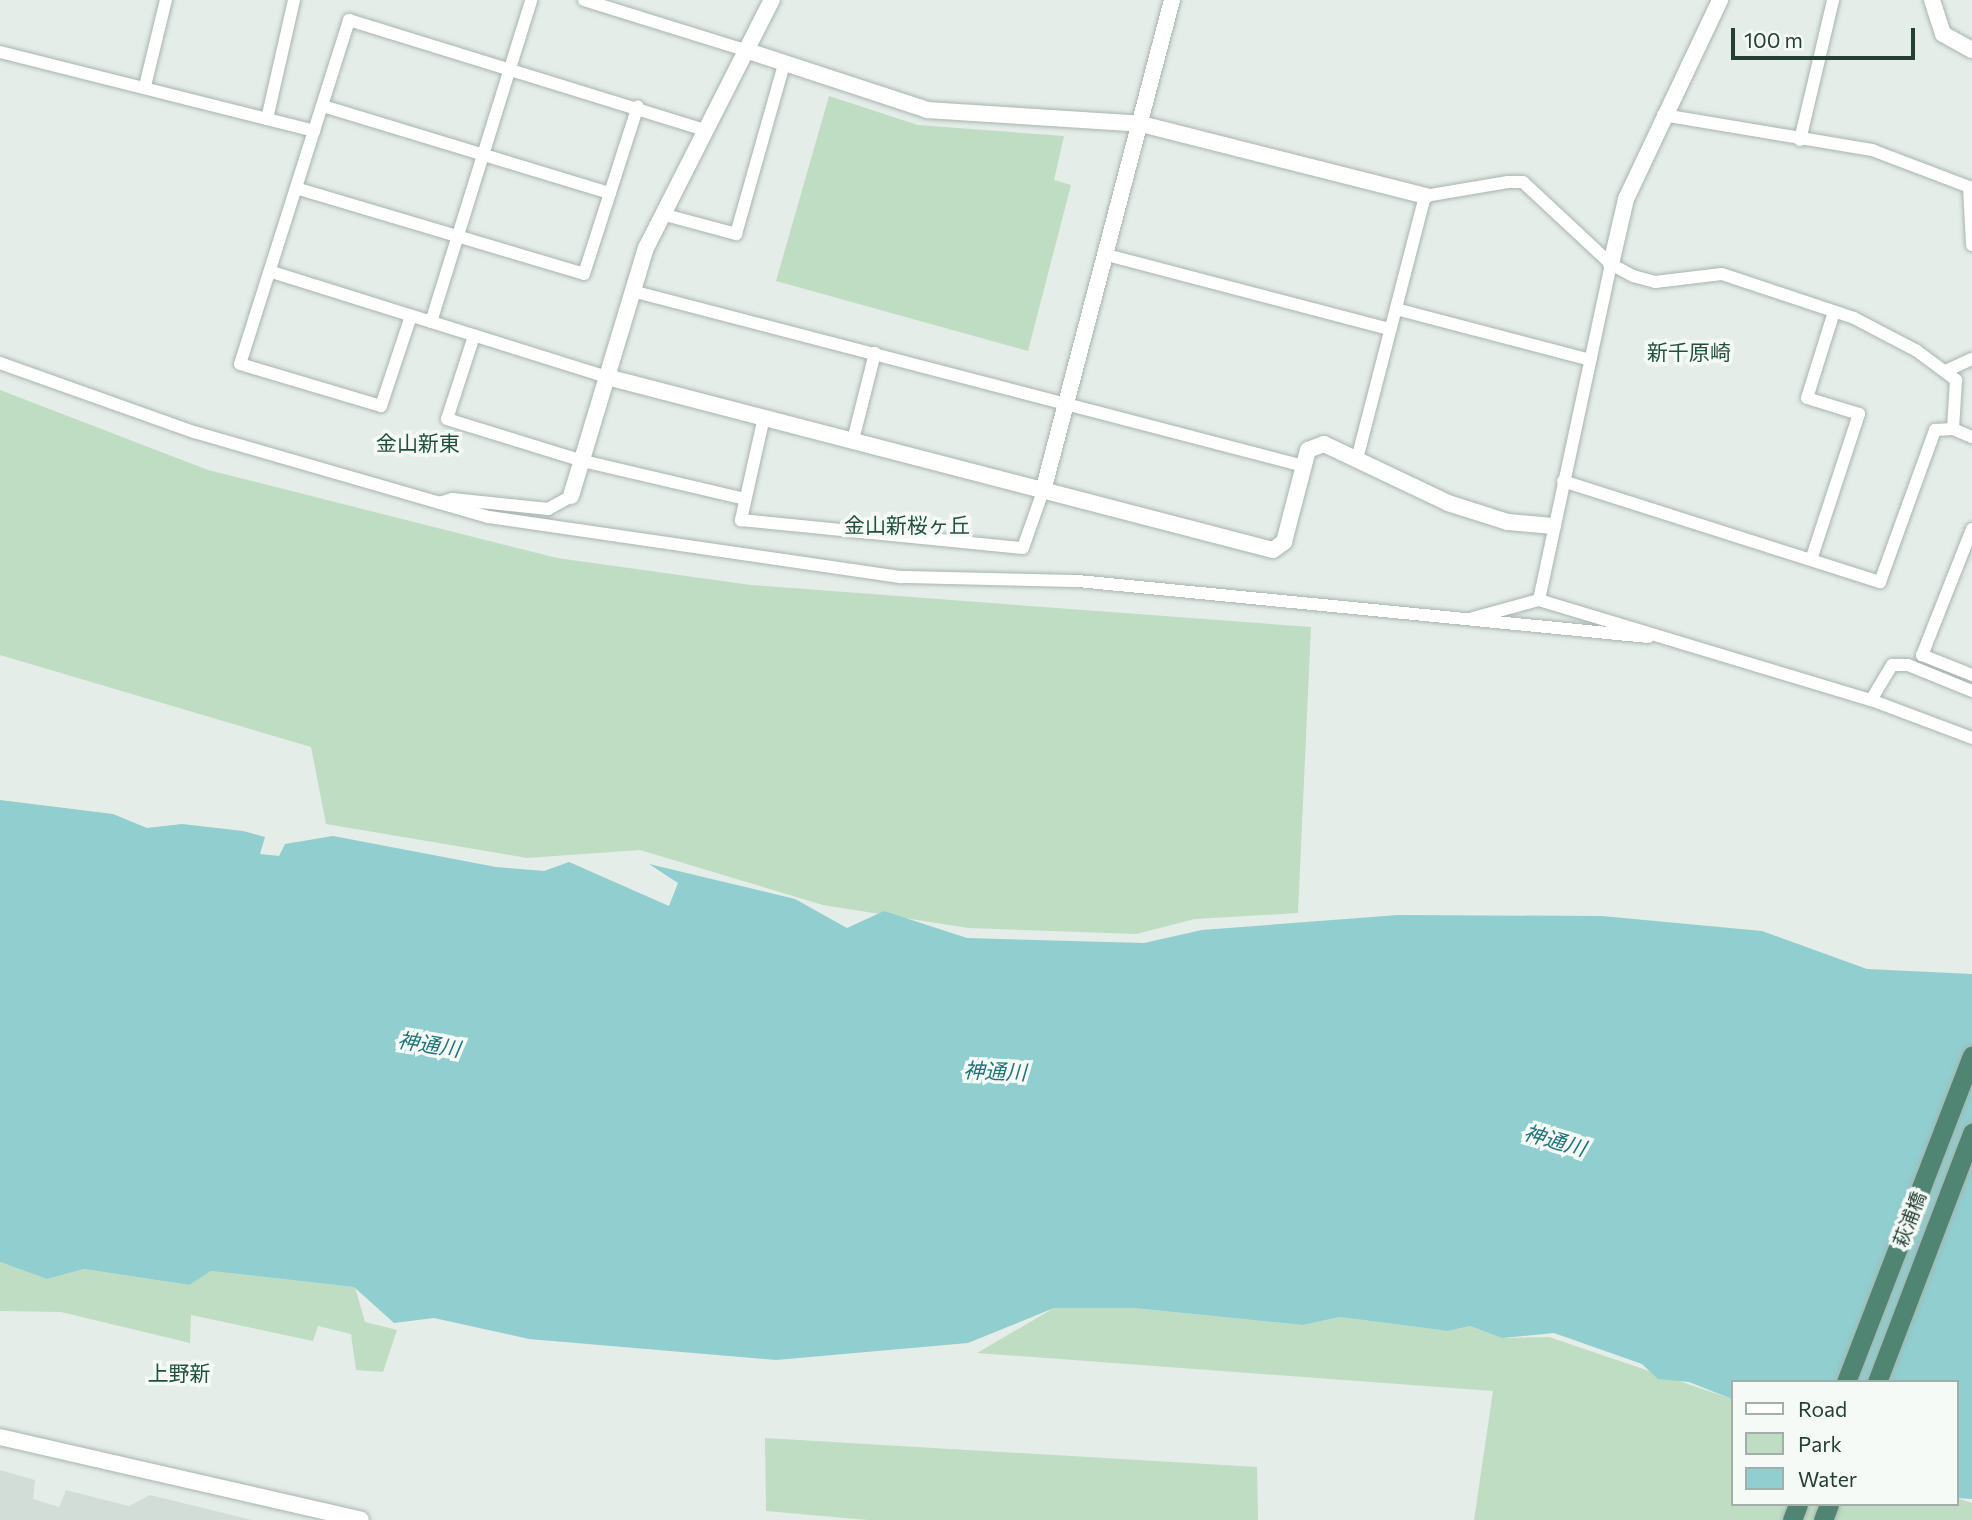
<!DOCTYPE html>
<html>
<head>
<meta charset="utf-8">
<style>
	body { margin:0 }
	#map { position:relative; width:1972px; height:1520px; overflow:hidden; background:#e5ede8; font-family:Commissioner,"Noto Sans JP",sans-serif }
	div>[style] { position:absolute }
	.built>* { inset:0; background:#d3ddd7 }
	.green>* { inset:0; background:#bfddc3 }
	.water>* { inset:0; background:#90cecf }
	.roads { filter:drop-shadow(0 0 2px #a8b5ae) drop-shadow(0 0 2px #a8b5ae) }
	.minor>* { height:12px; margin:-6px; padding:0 6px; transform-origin:6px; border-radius:6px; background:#fff }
	.tertiary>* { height:16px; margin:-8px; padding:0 8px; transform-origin:8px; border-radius:8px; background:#fff }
	.trunk>* { height:19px; margin:-9.5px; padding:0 9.5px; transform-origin:9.5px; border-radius:9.5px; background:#4f8572 }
	span { translate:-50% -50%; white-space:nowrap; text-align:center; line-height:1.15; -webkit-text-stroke:7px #f5faf7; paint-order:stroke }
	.street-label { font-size:19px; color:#253f34 }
	.neighbourhood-label { font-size:21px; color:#21503f }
	.water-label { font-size:21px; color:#217578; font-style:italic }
	.legend { position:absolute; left:1731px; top:1380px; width:228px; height:126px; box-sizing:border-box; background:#f5faf7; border:2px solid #a2afa9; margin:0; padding:9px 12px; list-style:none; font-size:21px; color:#253f34 }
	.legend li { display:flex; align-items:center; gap:14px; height:35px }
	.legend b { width:35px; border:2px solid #a2afa9 }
	.scale { position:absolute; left:1731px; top:28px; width:184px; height:32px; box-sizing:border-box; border:4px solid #253f34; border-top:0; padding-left:9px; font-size:21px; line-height:24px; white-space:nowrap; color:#253f34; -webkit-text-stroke:5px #f5faf7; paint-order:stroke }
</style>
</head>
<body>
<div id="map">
	<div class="built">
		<i style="clip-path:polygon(0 1470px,35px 1480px,33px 1499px,59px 1507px,66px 1490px,129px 1506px,150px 1495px,252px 1520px,0 1520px)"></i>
	</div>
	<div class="green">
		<i style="clip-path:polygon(829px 96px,918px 125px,1064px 136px,1054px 180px,1071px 185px,1028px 351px,776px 281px)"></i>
		<i style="clip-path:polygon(0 390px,208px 470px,557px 558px,751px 585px,1311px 627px,1298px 913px,1195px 919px,1136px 934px,968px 928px,823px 905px,640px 850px,527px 858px,326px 824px,311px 747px,0 655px)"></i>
		<i style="clip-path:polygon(0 1262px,47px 1279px,84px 1269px,188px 1285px,211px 1271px,355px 1287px,365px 1322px,397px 1330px,383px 1372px,356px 1370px,351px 1334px,318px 1326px,313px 1341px,191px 1315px,190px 1343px,61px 1312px,0 1311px)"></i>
		<i style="clip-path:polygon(1054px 1308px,1134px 1308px,1303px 1325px,1340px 1317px,1448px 1331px,1470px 1326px,1502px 1338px,1549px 1337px,1732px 1399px,1732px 1504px,1956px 1504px,1956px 1498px,1972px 1503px,1972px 1520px,1474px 1520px,1493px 1391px,977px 1353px)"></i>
		<i style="clip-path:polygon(765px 1438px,1257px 1467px,1258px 1520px,868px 1520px,766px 1511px)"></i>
	</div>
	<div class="water">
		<i style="clip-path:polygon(0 800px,113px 814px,147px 828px,182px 824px,243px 831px,265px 837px,260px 854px,279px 856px,285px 844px,333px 836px,496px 867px,544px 871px,569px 862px,669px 906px,678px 883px,649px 864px,795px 899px,847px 928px,884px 911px,967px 938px,1144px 943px,1202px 930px,1398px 915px,1602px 916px,1762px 931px,1867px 969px,1972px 974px,1972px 1499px,1956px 1498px,1956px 1382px,1732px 1382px,1732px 1399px,1689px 1382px,1658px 1379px,1642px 1364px,1554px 1333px,1502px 1338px,1470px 1326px,1448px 1331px,1340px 1317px,1303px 1325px,1134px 1308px,1054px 1308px,968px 1343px,776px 1360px,529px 1339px,434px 1318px,394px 1323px,354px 1287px,211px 1271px,189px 1285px,84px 1269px,47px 1279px,0 1262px)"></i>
	</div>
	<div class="roads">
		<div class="minor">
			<i style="left:584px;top:0;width:169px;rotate:17.3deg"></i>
			<i style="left:0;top:52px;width:324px;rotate:14.1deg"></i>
			<i style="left:145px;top:86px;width:89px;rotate:-76.3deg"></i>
			<i style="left:323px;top:106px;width:300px;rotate:16.9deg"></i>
			<i style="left:1663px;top:115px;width:212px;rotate:9.5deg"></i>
			<i style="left:1872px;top:150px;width:107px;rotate:20.8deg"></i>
			<i style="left:267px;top:119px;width:122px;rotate:-77.2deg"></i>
			<i style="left:1800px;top:140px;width:144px;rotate:-76.7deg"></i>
			<i style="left:1969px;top:187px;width:58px;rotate:87deg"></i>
			<i style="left:299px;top:189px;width:297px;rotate:16.6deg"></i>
			<i style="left:584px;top:274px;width:176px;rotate:-72.2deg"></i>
			<i style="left:662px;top:214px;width:77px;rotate:15.1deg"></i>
			<i style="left:736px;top:234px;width:177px;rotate:-74.2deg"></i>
			<i style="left:1107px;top:255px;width:293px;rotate:14.7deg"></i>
			<i style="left:272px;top:272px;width:351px;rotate:17.4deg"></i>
			<i style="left:632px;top:291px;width:694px;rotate:14.6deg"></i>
			<i style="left:1396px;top:309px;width:201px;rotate:14.7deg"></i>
			<i style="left:411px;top:316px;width:95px;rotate:108.4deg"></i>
			<i style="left:381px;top:406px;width:147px;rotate:-163.4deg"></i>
			<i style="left:240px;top:364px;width:361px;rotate:-72.4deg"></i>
			<i style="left:349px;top:20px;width:373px;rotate:17.2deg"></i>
			<i style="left:431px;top:322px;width:337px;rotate:-72.7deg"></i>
			<i style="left:474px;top:336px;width:87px;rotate:108deg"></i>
			<i style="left:447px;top:419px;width:142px;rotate:17.2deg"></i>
			<i style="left:583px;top:461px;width:166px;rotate:13.2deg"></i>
			<i style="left:0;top:363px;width:206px;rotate:19.6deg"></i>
			<i style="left:194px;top:432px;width:307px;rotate:16.1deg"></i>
			<i style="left:489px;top:517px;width:417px;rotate:8.3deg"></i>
			<i style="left:902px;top:577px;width:176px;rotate:1.3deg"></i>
			<i style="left:1078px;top:581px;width:573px;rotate:5.61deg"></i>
			<i style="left:1948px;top:370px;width:26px;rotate:-25deg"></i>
			<i style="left:764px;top:417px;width:106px;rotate:102.6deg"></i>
			<i style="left:741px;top:520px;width:283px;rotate:5.7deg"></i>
			<i style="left:1023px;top:548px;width:60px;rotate:-70.7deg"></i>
			<i style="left:853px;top:440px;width:90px;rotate:-75.8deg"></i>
			<i style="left:1357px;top:459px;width:272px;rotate:-75.5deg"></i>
			<i style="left:1425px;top:196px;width:84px;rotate:-9.6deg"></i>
			<i style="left:1508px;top:182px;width:15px"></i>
			<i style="left:1523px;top:182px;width:120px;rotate:43deg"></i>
			<i style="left:1611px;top:264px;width:25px;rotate:29deg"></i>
			<i style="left:1633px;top:276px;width:23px;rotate:15deg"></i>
			<i style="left:1655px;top:282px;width:67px;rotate:-6.8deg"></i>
			<i style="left:1722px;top:274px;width:139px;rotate:18.4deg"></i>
			<i style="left:1854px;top:318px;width:71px;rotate:27.6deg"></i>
			<i style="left:1917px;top:351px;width:49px;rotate:36.6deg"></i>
			<i style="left:1956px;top:380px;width:49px;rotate:93.5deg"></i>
			<i style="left:1953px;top:429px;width:21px;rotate:23deg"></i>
			<i style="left:1563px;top:481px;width:333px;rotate:17.7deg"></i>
			<i style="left:1880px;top:582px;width:162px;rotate:-70.1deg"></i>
			<i style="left:1935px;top:430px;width:18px;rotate:-3deg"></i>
			<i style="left:439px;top:503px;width:14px;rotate:-17deg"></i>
			<i style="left:452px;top:499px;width:97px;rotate:5.9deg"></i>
			<i style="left:548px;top:509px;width:26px;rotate:-29deg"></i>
			<i style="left:1972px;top:529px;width:136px;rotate:111.6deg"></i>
			<i style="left:1922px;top:655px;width:54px;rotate:21.8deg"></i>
			<i style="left:1811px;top:560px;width:154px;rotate:-71.8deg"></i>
			<i style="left:1859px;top:414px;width:54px;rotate:-162.9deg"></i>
			<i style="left:1807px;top:398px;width:90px;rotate:-72.6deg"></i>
			<i style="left:1539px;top:600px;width:344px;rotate:-77.9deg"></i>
			<i style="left:1473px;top:618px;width:68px;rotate:-15.3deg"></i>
			<i style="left:1539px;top:600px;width:347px;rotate:16.8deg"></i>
			<i style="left:1871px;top:700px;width:108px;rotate:20.6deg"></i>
			<i style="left:1871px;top:700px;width:41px;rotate:-59deg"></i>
			<i style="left:1892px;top:665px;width:16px"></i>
			<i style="left:1908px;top:665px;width:69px;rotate:22.1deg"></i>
		</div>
		<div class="tertiary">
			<i style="left:1932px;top:0;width:36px;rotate:72deg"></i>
			<i style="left:1943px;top:34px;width:33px;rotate:29deg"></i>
			<i style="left:745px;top:50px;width:192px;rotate:18.2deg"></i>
			<i style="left:927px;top:110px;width:214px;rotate:3.7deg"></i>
			<i style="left:1141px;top:124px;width:293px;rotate:14.2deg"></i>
			<i style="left:1611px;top:264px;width:67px;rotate:-77deg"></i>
			<i style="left:1626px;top:199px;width:220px;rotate:-64.7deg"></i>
			<i style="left:607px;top:377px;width:688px;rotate:14.56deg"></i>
			<i style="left:1273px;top:550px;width:14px;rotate:-36deg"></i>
			<i style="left:1284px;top:542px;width:95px;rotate:-75.4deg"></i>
			<i style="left:1308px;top:450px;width:17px;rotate:-21deg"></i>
			<i style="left:1324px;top:444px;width:137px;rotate:25.4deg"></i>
			<i style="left:1448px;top:503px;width:63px;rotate:17.6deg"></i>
			<i style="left:1508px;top:522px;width:45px;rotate:5.1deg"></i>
			<i style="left:1043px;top:491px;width:508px;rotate:-75.28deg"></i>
			<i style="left:571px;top:496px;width:259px;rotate:-73.2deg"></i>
			<i style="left:646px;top:248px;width:278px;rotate:-63.1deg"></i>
			<i style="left:0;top:1437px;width:370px;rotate:12.9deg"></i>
		</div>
		<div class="trunk">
			<i style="left:1846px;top:1382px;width:350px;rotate:-68.9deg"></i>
			<i style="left:1877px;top:1382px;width:267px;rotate:-69.1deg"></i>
			<i style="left:1792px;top:1520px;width:17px;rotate:-69deg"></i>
			<i style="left:1823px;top:1520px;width:17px;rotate:-69deg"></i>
		</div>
	</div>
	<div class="street-label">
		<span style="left:1909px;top:1219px;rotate:-69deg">萩浦橋</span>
	</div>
	<div class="neighbourhood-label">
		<span style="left:1689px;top:352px">新千原崎</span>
		<span style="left:418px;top:443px">金山新東</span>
		<span style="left:907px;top:525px">金山新桜ヶ丘</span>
		<span style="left:179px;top:1373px">上野新</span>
	</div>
	<div class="water-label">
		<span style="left:429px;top:1044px;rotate:9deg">神通川</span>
		<span style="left:995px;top:1071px;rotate:2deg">神通川</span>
		<span style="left:1555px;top:1140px;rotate:16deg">神通川</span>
	</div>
	<ul class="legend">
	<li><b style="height:9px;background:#fff"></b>Road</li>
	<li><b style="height:19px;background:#bfddc3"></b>Park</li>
	<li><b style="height:19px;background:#90cecf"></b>Water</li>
	</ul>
	<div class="scale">100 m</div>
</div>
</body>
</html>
